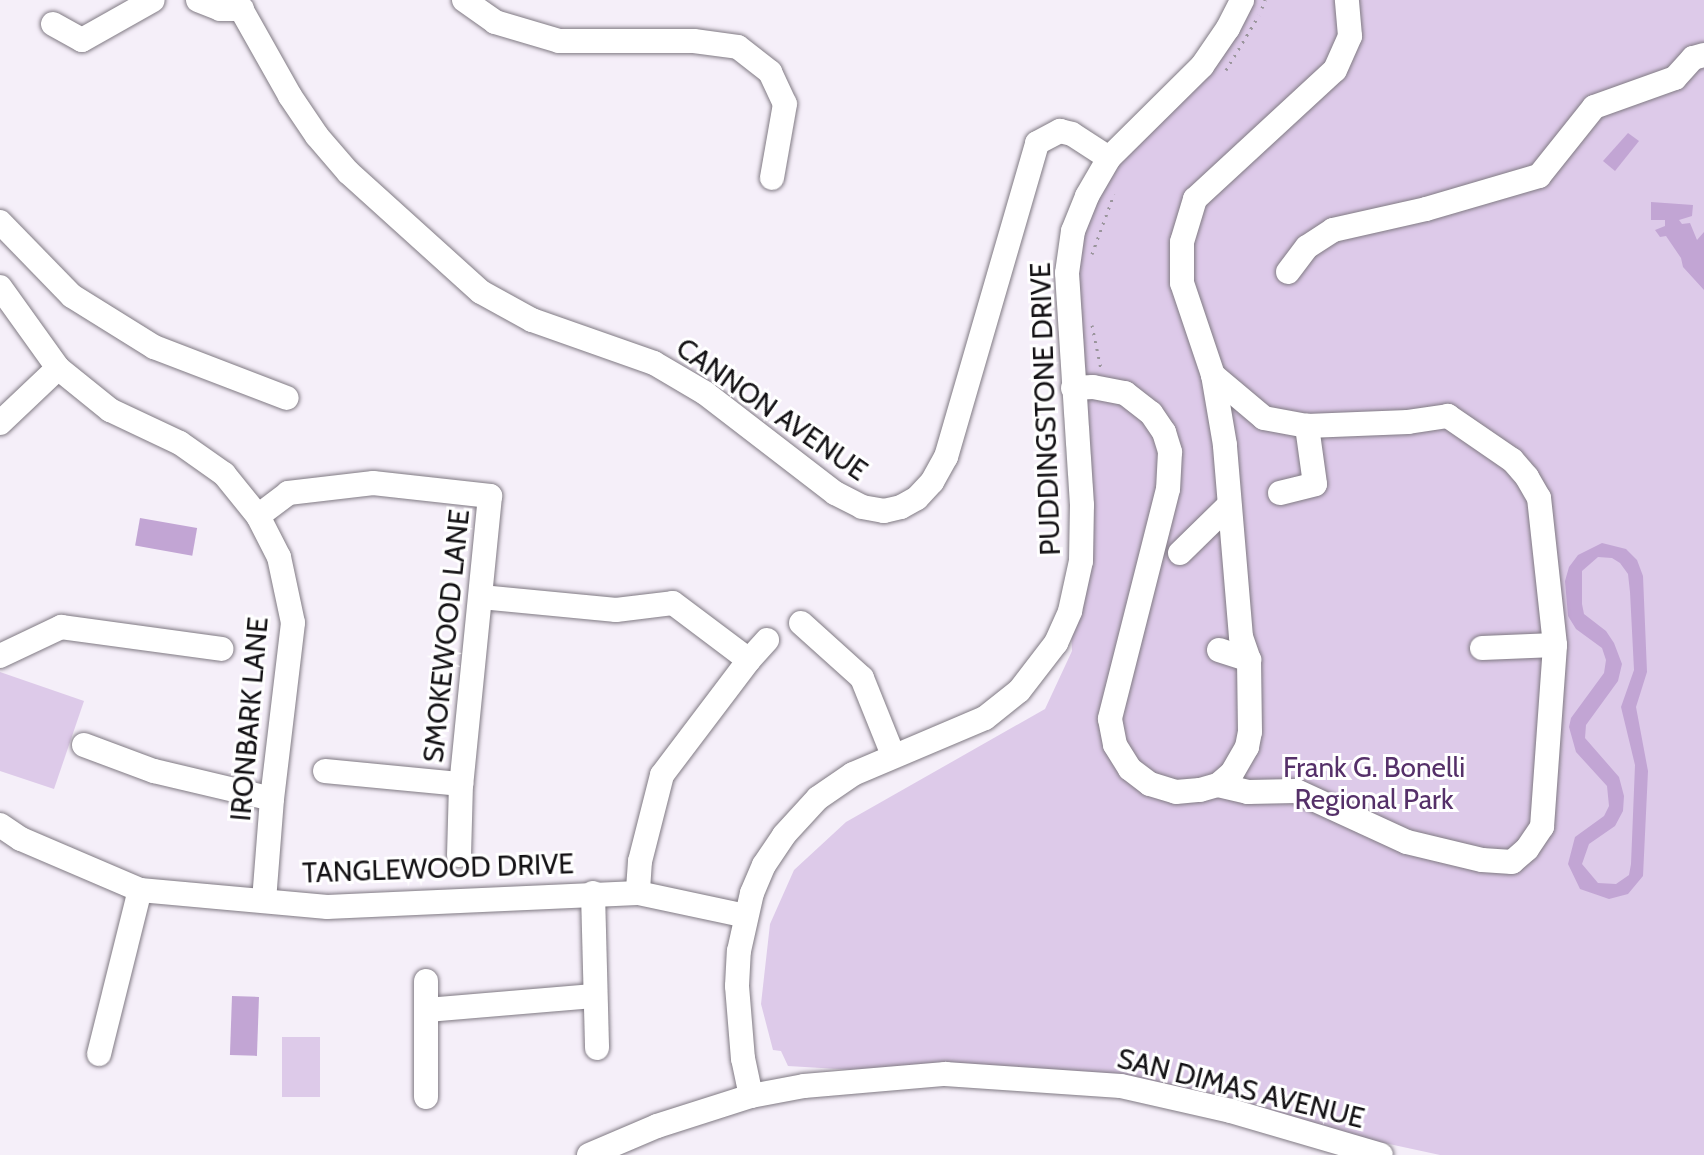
<!DOCTYPE html>
<html>
<head>
<meta charset="utf-8">
<style>
	body { margin:0 }
	#map { position:relative; width:1704px; height:1155px; overflow:hidden; background:#f5eff9; font-family:Cabin,sans-serif }
	div>[style] { position:absolute }
	.green>* { inset:0; background:#ddcae9; transform-origin:0 0 }
	.water>* { inset:0; background:#c2a5d4; transform-origin:0 0 }
	.path>* { height:3px; margin-top:-1.5px; transform-origin:0; background:repeating-linear-gradient(90deg,#9a959c 0 2px,transparent 0 8px) }
	.roads { filter:drop-shadow(0 0 2px #807a83) drop-shadow(0 0 2px #807a83) }
	.minor>* { height:24px; margin:-12px; padding:0 12px; transform-origin:12px; border-radius:12px; background:#fff }
	span { translate:-50% -50%; white-space:nowrap; text-align:center; line-height:1.15; -webkit-text-stroke:6px #fff; paint-order:stroke }
	.street-label { font-size:28px; color:#141215 }
	.park-label { font-size:28px; color:#553069 }
</style>
</head>
<body>
<div id="map">
	<div class="green">
		<i style="clip-path:polygon(1238px 0,1704px 0,1704px 1155px,1440px 1155px,1121px 1086px,788px 1066px,781px 1051px,773px 1050px,761px 1004px,770px 924px,794px 870px,846px 822px,1045px 709px,1072px 651px,1070px 611px,1081px 561px,1067px 273px,1087px 196px,1202px 66px)"></i>
		<i style="clip-path:polygon(0 672px,84px 701px,54px 789px,0 771px)"></i>
		<i style="left:282px;top:1037px;width:38px;height:60px"></i>
	</div>
	<div class="water">
		<i style="clip-path:polygon(1628px 133px,1639px 141px,1615px 171px,1603px 161px)"></i>
		<i style="clip-path:polygon(1651px 202px,1693px 205px,1692px 216px,1679px 220px,1682px 224px,1690px 223px,1697px 240px,1704px 232px,1704px 290px,1683px 267px,1681px 258px,1666px 236px,1660px 237px,1655px 230px,1665px 226px,1665px 220px,1651px 220px)"></i>
		<i style="left:140px;top:518px;width:58px;height:28px;rotate:10deg"></i>
		<i style="clip-path:polygon(evenodd,1602px 543px,1626px 549px,1637px 560px,1643px 576px,1647px 672px,1636px 707px,1648px 771px,1643px 876px,1628px 894px,1609px 899px,1580px 889px,1568px 864px,1575px 837px,1604px 816px,1609px 806px,1607px 786px,1576px 752px,1569px 727px,1571px 718px,1604px 673px,1606px 660px,1602px 648px,1576px 629px,1568px 616px,1565px 581px,1569px 567px,1578px 555px,1602px 543px,1598px 557px,1612px 558px,1620px 563px,1628px 574px,1630px 592px,1634px 670px,1621px 707px,1635px 765px,1631px 864px,1629px 875px,1616px 884px,1598px 883px,1582px 864px,1589px 844px,1615px 826px,1623px 811px,1624px 796px,1619px 777px,1585px 738px,1586px 725px,1618px 681px,1622px 664px,1614px 643px,1606px 631px,1584px 614px,1582px 604px,1582px 571px,1598px 557px)"></i>
		<i style="left:232px;top:996px;width:27px;height:59px;rotate:2deg"></i>
	</div>
	<div class="path">
		<i style="left:1262px;top:8px;width:9px;rotate:-69deg"></i>
		<i style="left:1226px;top:70px;width:64px;rotate:-59deg"></i>
		<i style="left:1092px;top:254px;width:64px;rotate:-69.9deg"></i>
		<i style="left:1092px;top:325px;width:45px;rotate:78.4deg"></i>
	</div>
	<div class="roads">
		<div class="minor">
			<i style="left:198px;top:0;width:24px;rotate:22deg"></i>
			<i style="left:220px;top:9px;width:22px"></i>
			<i style="left:236px;top:0;width:110px;rotate:60.6deg"></i>
			<i style="left:290px;top:96px;width:48px;rotate:56deg"></i>
			<i style="left:317px;top:136px;width:48px;rotate:49.3deg"></i>
			<i style="left:348px;top:172px;width:179px;rotate:42.1deg"></i>
			<i style="left:481px;top:292px;width:58px;rotate:28.8deg"></i>
			<i style="left:532px;top:320px;width:129px;rotate:19.4deg"></i>
			<i style="left:654px;top:363px;width:59px;rotate:30.5deg"></i>
			<i style="left:705px;top:393px;width:164px;rotate:37.6deg"></i>
			<i style="left:835px;top:493px;width:30px;rotate:27deg"></i>
			<i style="left:862px;top:507px;width:22px;rotate:10deg"></i>
			<i style="left:884px;top:511px;width:17px;rotate:-13deg"></i>
			<i style="left:901px;top:507px;width:18px;rotate:-29deg"></i>
			<i style="left:917px;top:498px;width:22px;rotate:-47deg"></i>
			<i style="left:932px;top:482px;width:29px;rotate:-61deg"></i>
			<i style="left:946px;top:457px;width:327px;rotate:-73.8deg"></i>
			<i style="left:1037px;top:143px;width:26px;rotate:-28deg"></i>
			<i style="left:1060px;top:131px;width:12px;rotate:14deg"></i>
			<i style="left:1072px;top:134px;width:44px;rotate:33deg"></i>
			<i style="left:464px;top:0;width:38px;rotate:35deg"></i>
			<i style="left:495px;top:22px;width:67px;rotate:16.5deg"></i>
			<i style="left:559px;top:41px;width:135px"></i>
			<i style="left:694px;top:41px;width:44px;rotate:7.8deg"></i>
			<i style="left:738px;top:47px;width:41px;rotate:38deg"></i>
			<i style="left:770px;top:72px;width:35px;rotate:65deg"></i>
			<i style="left:785px;top:104px;width:75px;rotate:100deg"></i>
			<i style="left:53px;top:24px;width:33px;rotate:29deg"></i>
			<i style="left:82px;top:40px;width:81px;rotate:-29.4deg"></i>
			<i style="left:0;top:222px;width:103px;rotate:45.8deg"></i>
			<i style="left:72px;top:296px;width:97px;rotate:31.9deg"></i>
			<i style="left:154px;top:347px;width:142px;rotate:21deg"></i>
			<i style="left:1288px;top:272px;width:31px;rotate:-53deg"></i>
			<i style="left:1307px;top:247px;width:31px;rotate:-33deg"></i>
			<i style="left:1333px;top:230px;width:95px;rotate:-12.7deg"></i>
			<i style="left:1426px;top:209px;width:118px;rotate:-16.3deg"></i>
			<i style="left:1539px;top:176px;width:88px;rotate:-51.4deg"></i>
			<i style="left:1594px;top:107px;width:86px;rotate:-19.7deg"></i>
			<i style="left:1675px;top:78px;width:27px;rotate:-48deg"></i>
			<i style="left:1693px;top:58px;width:11px;rotate:-15deg"></i>
			<i style="left:0;top:287px;width:100px;rotate:54.4deg"></i>
			<i style="left:58px;top:368px;width:67px;rotate:38.9deg"></i>
			<i style="left:110px;top:410px;width:77px;rotate:25.2deg"></i>
			<i style="left:180px;top:443px;width:54px;rotate:35.2deg"></i>
			<i style="left:224px;top:474px;width:54px;rotate:51deg"></i>
			<i style="left:258px;top:516px;width:46px;rotate:62.9deg"></i>
			<i style="left:279px;top:557px;width:67px;rotate:78deg"></i>
			<i style="left:293px;top:623px;width:177px;rotate:96.8deg"></i>
			<i style="left:272px;top:799px;width:101px;rotate:94.5deg"></i>
			<i style="left:1073px;top:388px;width:20px;rotate:-3deg"></i>
			<i style="left:1093px;top:387px;width:33px;rotate:11deg"></i>
			<i style="left:1125px;top:393px;width:33px;rotate:38deg"></i>
			<i style="left:1151px;top:413px;width:23px;rotate:56deg"></i>
			<i style="left:1164px;top:432px;width:21px;rotate:73deg"></i>
			<i style="left:1170px;top:452px;width:37px;rotate:93deg"></i>
			<i style="left:1168px;top:489px;width:237px;rotate:104.2deg"></i>
			<i style="left:1110px;top:719px;width:26px;rotate:79deg"></i>
			<i style="left:1115px;top:745px;width:28px;rotate:58deg"></i>
			<i style="left:1130px;top:769px;width:25px;rotate:37deg"></i>
			<i style="left:1150px;top:784px;width:27px;rotate:17deg"></i>
			<i style="left:1176px;top:792px;width:24px;rotate:-5deg"></i>
			<i style="left:1200px;top:790px;width:19px;rotate:-16deg"></i>
			<i style="left:1218px;top:785px;width:18px;rotate:-41deg"></i>
			<i style="left:1232px;top:773px;width:30px;rotate:-60deg"></i>
			<i style="left:1247px;top:747px;width:15px;rotate:-79deg"></i>
			<i style="left:1250px;top:732px;width:72px;rotate:-90.8deg"></i>
			<i style="left:1249px;top:660px;width:24px;rotate:-109deg"></i>
			<i style="left:1241px;top:637px;width:193px;rotate:-94.8deg"></i>
			<i style="left:1225px;top:445px;width:71px;rotate:-99.7deg"></i>
			<i style="left:0;top:423px;width:80px;rotate:-43.5deg"></i>
			<i style="left:1280px;top:493px;width:36px;rotate:-14deg"></i>
			<i style="left:1315px;top:484px;width:59px;rotate:-97.9deg"></i>
			<i style="left:258px;top:516px;width:38px;rotate:-37deg"></i>
			<i style="left:288px;top:493px;width:86px;rotate:-6.7deg"></i>
			<i style="left:373px;top:483px;width:118px;rotate:6.3deg"></i>
			<i style="left:490px;top:496px;width:289px;rotate:95.7deg"></i>
			<i style="left:461px;top:784px;width:71px;rotate:91.6deg"></i>
			<i style="left:1180px;top:553px;width:69px;rotate:-44.4deg"></i>
			<i style="left:481px;top:597px;width:136px;rotate:5.5deg"></i>
			<i style="left:616px;top:610px;width:57px;rotate:-7deg"></i>
			<i style="left:673px;top:603px;width:95px;rotate:36.9deg"></i>
			<i style="left:749px;top:660px;width:144px;rotate:127.1deg"></i>
			<i style="left:662px;top:775px;width:89px;rotate:104.3deg"></i>
			<i style="left:640px;top:861px;width:32px;rotate:94deg"></i>
			<i style="left:801px;top:623px;width:82px;rotate:42deg"></i>
			<i style="left:862px;top:678px;width:83px;rotate:68.1deg"></i>
			<i style="left:1482px;top:648px;width:73px;rotate:-2.4deg"></i>
			<i style="left:1219px;top:650px;width:32px;rotate:18deg"></i>
			<i style="left:0;top:656px;width:68px;rotate:-25.4deg"></i>
			<i style="left:61px;top:627px;width:162px;rotate:7.8deg"></i>
			<i style="left:749px;top:660px;width:27px;rotate:-48deg"></i>
			<i style="left:84px;top:745px;width:75px;rotate:20.4deg"></i>
			<i style="left:154px;top:771px;width:121px;rotate:13.3deg"></i>
			<i style="left:325px;top:771px;width:137px;rotate:5.5deg"></i>
			<i style="left:1218px;top:785px;width:31px;rotate:13deg"></i>
			<i style="left:1248px;top:792px;width:48px;rotate:-1.2deg"></i>
			<i style="left:1296px;top:791px;width:122px;rotate:24.7deg"></i>
			<i style="left:1407px;top:842px;width:77px;rotate:13.5deg"></i>
			<i style="left:1482px;top:860px;width:30px;rotate:4deg"></i>
			<i style="left:1512px;top:862px;width:20px;rotate:-41deg"></i>
			<i style="left:1527px;top:849px;width:27px;rotate:-56deg"></i>
			<i style="left:1542px;top:827px;width:182px;rotate:-85.9deg"></i>
			<i style="left:1555px;top:645px;width:148px;rotate:-96.2deg"></i>
			<i style="left:1539px;top:498px;width:24px;rotate:-120deg"></i>
			<i style="left:1527px;top:477px;width:23px;rotate:-131deg"></i>
			<i style="left:1512px;top:460px;width:78px;rotate:-145.5deg"></i>
			<i style="left:1448px;top:416px;width:40px;rotate:171.5deg"></i>
			<i style="left:1408px;top:422px;width:101px;rotate:177.7deg"></i>
			<i style="left:1307px;top:426px;width:44px;rotate:-169.5deg"></i>
			<i style="left:1264px;top:418px;width:67px;rotate:-139.9deg"></i>
			<i style="left:1213px;top:375px;width:97px;rotate:-108.6deg"></i>
			<i style="left:1182px;top:283px;width:41px;rotate:-90deg"></i>
			<i style="left:1182px;top:242px;width:45px;rotate:-73.2deg"></i>
			<i style="left:1195px;top:199px;width:190px;rotate:-42.7deg"></i>
			<i style="left:1335px;top:70px;width:37px;rotate:-66deg"></i>
			<i style="left:1350px;top:36px;width:36px;rotate:-95deg"></i>
			<i style="left:0;top:825px;width:25px;rotate:34deg"></i>
			<i style="left:21px;top:839px;width:129px;rotate:23.2deg"></i>
			<i style="left:140px;top:890px;width:188px;rotate:5.2deg"></i>
			<i style="left:327px;top:907px;width:311px;rotate:-2.6deg"></i>
			<i style="left:638px;top:893px;width:110px;rotate:12deg"></i>
			<i style="left:593px;top:893px;width:155px;rotate:88.5deg"></i>
			<i style="left:427px;top:1010px;width:167px;rotate:-4.8deg"></i>
			<i style="left:99px;top:1054px;width:169px;rotate:-76deg"></i>
			<i style="left:751px;top:1096px;width:38px;rotate:-102deg"></i>
			<i style="left:743px;top:1059px;width:73px;rotate:-94.7deg"></i>
			<i style="left:737px;top:986px;width:35px;rotate:-87deg"></i>
			<i style="left:739px;top:951px;width:59px;rotate:-77.4deg"></i>
			<i style="left:752px;top:893px;width:30px;rotate:-67deg"></i>
			<i style="left:764px;top:865px;width:36px;rotate:-56deg"></i>
			<i style="left:784px;top:835px;width:50px;rotate:-47.4deg"></i>
			<i style="left:818px;top:798px;width:42px;rotate:-34.4deg"></i>
			<i style="left:853px;top:774px;width:143px;rotate:-23deg"></i>
			<i style="left:985px;top:718px;width:43px;rotate:-38.5deg"></i>
			<i style="left:1019px;top:691px;width:61px;rotate:-52.4deg"></i>
			<i style="left:1056px;top:643px;width:35px;rotate:-66deg"></i>
			<i style="left:1070px;top:611px;width:51px;rotate:-77.6deg"></i>
			<i style="left:1081px;top:561px;width:56px;rotate:-89deg"></i>
			<i style="left:1082px;top:505px;width:232px;rotate:-93.7deg"></i>
			<i style="left:1067px;top:273px;width:42px;rotate:-81.9deg"></i>
			<i style="left:1073px;top:231px;width:38px;rotate:-68deg"></i>
			<i style="left:1087px;top:196px;width:44px;rotate:-59.9deg"></i>
			<i style="left:1109px;top:158px;width:131px;rotate:-44.7deg"></i>
			<i style="left:1202px;top:66px;width:46px;rotate:-55.6deg"></i>
			<i style="left:1228px;top:28px;width:31px;rotate:-63deg"></i>
			<i style="left:426px;top:1097px;width:116px;rotate:-90deg"></i>
			<i style="left:589px;top:1155px;width:74px;rotate:-23.1deg"></i>
			<i style="left:657px;top:1126px;width:99px;rotate:-17.7deg"></i>
			<i style="left:751px;top:1096px;width:54px;rotate:-10.7deg"></i>
			<i style="left:804px;top:1086px;width:142px;rotate:-4.9deg"></i>
			<i style="left:945px;top:1074px;width:176px;rotate:3.9deg"></i>
			<i style="left:1121px;top:1086px;width:113px;rotate:12.8deg"></i>
			<i style="left:1231px;top:1111px;width:156px;rotate:16.3deg"></i>
		</div>
	</div>
	<div class="street-label">
		<span style="left:772px;top:409px;rotate:35deg">CANNON AVENUE</span>
		<span style="left:1045px;top:409px;rotate:-92deg">PUDDINGSTONE DRIVE</span>
		<span style="left:446px;top:636px;rotate:-84deg">SMOKEWOOD LANE</span>
		<span style="left:249px;top:719px;rotate:-85deg">IRONBARK LANE</span>
		<span style="left:438px;top:868px;rotate:-2deg">TANGLEWOOD DRIVE</span>
		<span style="left:1241px;top:1088px;rotate:14deg">SAN DIMAS AVENUE</span>
	</div>
	<div class="park-label">
		<span style="left:1374px;top:783px">Frank G. Bonelli<br>Regional Park</span>
	</div>
</div>
</body>
</html>
